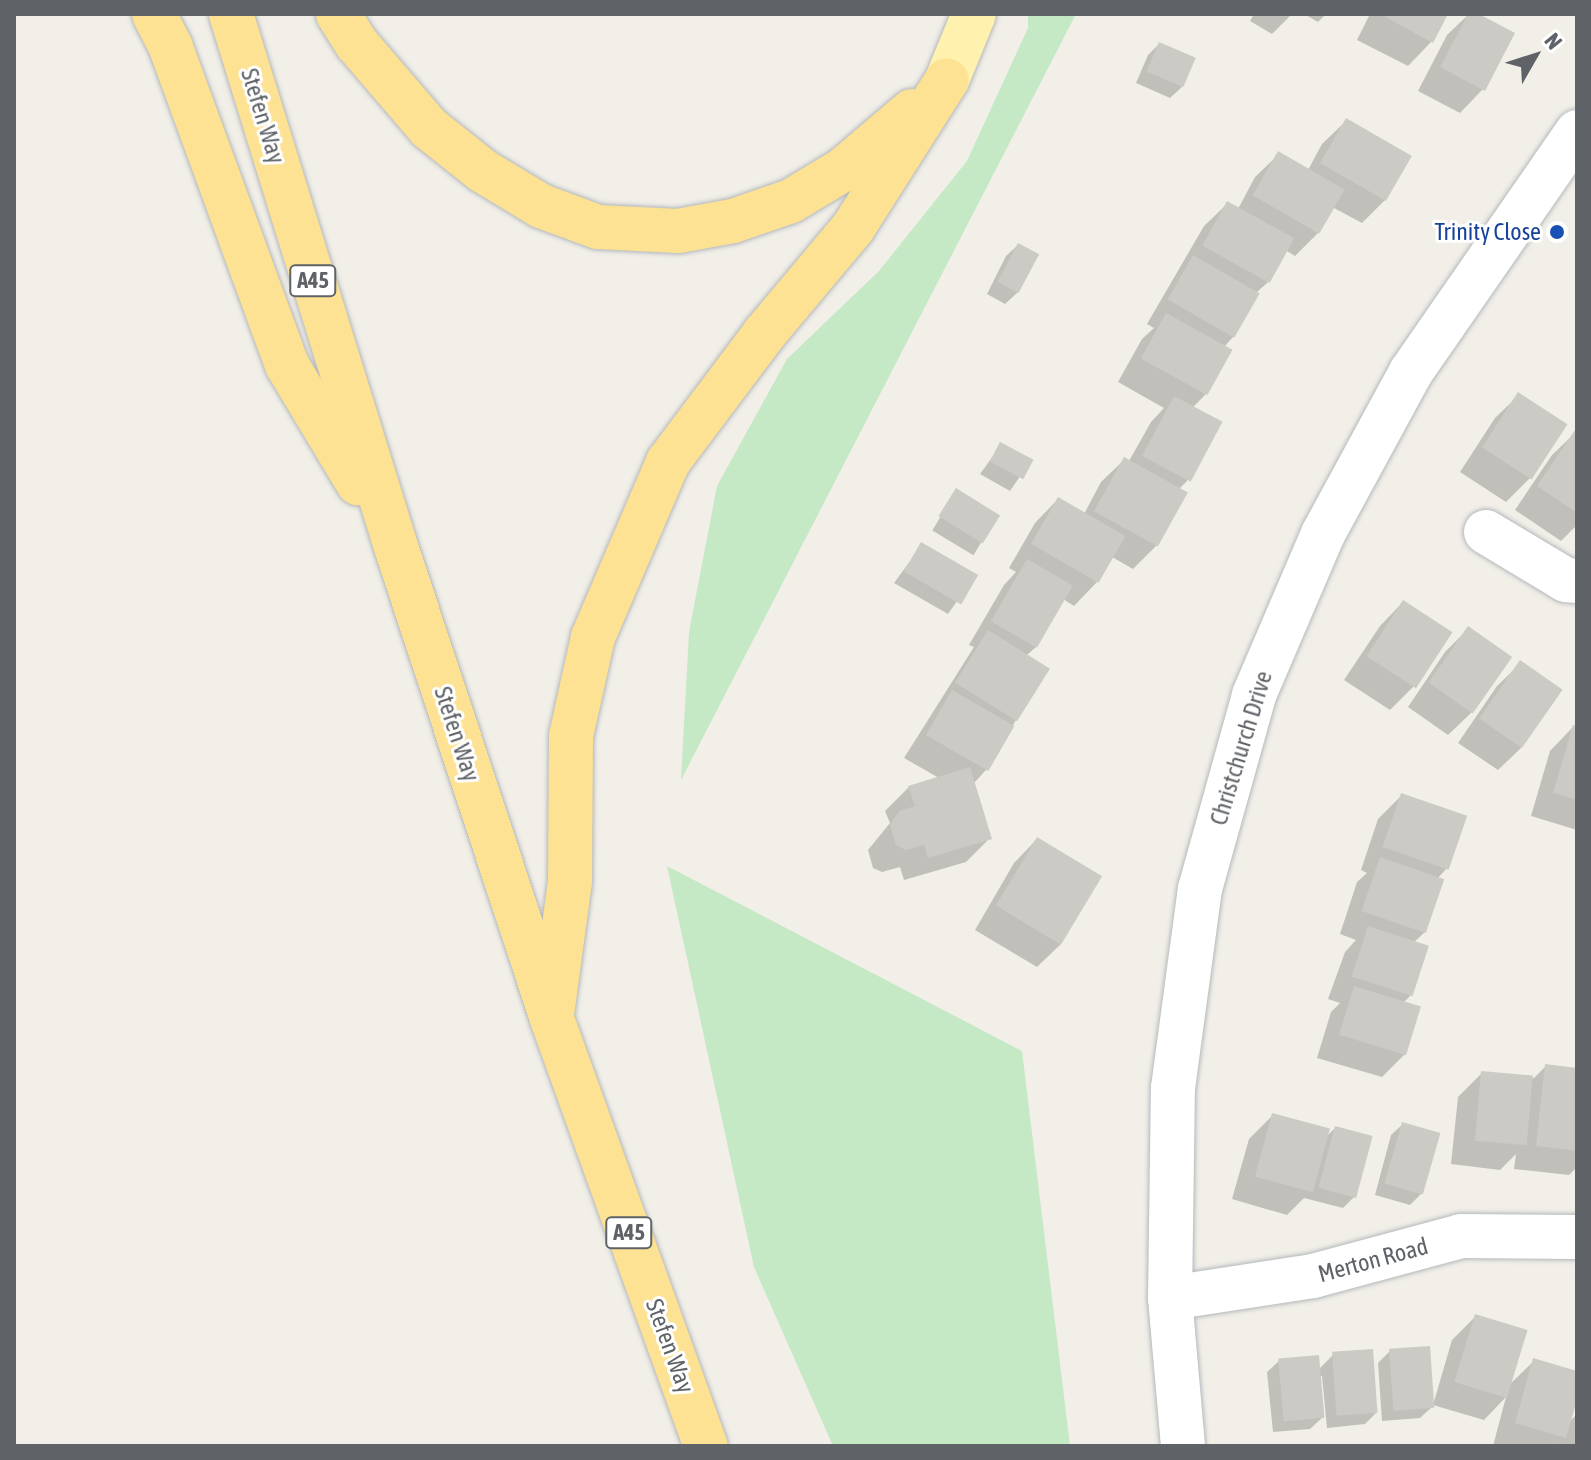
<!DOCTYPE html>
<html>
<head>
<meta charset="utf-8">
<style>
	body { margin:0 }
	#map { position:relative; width:1591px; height:1460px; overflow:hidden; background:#f1efe8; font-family:"Asap Condensed",sans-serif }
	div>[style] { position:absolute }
	.green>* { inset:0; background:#c5e8c5 }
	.shadow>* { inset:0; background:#0003; transform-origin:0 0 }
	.building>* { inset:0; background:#cccac5; transform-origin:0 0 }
	.roads { filter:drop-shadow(0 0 2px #b5b8bc) drop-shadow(0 0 2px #b5b8bc) }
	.minor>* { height:44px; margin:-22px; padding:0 22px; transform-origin:22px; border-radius:22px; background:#fff }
	.major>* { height:44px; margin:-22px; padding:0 22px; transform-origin:22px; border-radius:22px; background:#fff2af }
	.highway>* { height:44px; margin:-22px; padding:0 22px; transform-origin:22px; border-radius:22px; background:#fde293 }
	.dots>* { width:22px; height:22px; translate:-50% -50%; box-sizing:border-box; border:4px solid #fff; border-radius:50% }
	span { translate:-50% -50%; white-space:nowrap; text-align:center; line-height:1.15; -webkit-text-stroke:6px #fff; paint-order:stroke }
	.shield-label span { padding:2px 6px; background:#fff; border:2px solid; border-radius:6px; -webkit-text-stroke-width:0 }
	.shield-label { font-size:22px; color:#5f6368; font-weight:700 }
	.street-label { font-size:24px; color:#5f6368 }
	.transit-label { font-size:24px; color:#164399 }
	.right { translate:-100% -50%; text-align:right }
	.frame { position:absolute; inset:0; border:16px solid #5f6368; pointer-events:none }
	.north { position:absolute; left:1495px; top:16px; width:80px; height:80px; -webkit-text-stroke:6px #fff; paint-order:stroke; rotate:51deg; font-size:22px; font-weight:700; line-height:32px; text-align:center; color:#5f6368 }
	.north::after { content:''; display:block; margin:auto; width:28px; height:36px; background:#5f6368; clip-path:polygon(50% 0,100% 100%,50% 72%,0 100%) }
</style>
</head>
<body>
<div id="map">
	<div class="green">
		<i style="clip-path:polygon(1028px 14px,1076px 14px,681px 780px,689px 632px,717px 486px,787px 359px,879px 271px,967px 161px,1028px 28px)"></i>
		<i style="clip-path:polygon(667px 866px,1022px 1051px,1070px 1446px,833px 1446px,754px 1267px)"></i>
	</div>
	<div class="shadow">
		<i style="clip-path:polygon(1254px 14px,1292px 14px,1272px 34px,1250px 21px)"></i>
		<i style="clip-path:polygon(1304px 14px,1326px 14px,1318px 22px)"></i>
		<i style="clip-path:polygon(1370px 14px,1445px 14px,1431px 42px,1408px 66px,1357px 40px)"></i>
		<i style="clip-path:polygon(1469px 14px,1475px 14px,1483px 89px,1460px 113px,1418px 91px,1447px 35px)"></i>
		<i style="clip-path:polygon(1159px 44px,1182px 87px,1170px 98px,1136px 83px,1148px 55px)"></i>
		<i style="clip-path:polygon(1346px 121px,1385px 200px,1362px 223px,1334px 208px,1319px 232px,1295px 256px,1285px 250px,1268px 282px,1256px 293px,1234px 336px,1223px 348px,1205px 395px,1192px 408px,1187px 481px,1178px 490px,1156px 546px,1133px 569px,1112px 557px,1097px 582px,1074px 606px,1063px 599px,1037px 646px,1026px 656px,1016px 720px,987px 769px,973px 784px,989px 839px,966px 862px,904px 880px,900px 867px,882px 872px,873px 868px,868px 850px,890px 823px,885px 811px,909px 787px,939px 778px,904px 758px,974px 647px,969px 645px,1004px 585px,1016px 572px,1009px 568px,1035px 523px,1058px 499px,1084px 514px,1101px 482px,1125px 459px,1129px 461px,1151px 422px,1164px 408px,1118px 382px,1142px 339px,1154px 328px,1147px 324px,1204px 226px,1228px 203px,1238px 209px,1255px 177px,1279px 154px,1308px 170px,1322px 144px)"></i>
		<i style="clip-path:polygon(1018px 245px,1017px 293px,1005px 304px,987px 294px,1006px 256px)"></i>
		<i style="clip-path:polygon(1519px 395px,1530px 478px,1506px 502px,1460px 472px,1495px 418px)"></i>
		<i style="clip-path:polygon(1576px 432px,1577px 525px,1561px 541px,1515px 510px,1552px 455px)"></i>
		<i style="clip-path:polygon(1001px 445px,1031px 460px,1010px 491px,980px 474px)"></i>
		<i style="left:956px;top:491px;width:48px;height:46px;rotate:31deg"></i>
		<i style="clip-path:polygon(922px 545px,975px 576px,948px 614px,894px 583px)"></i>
		<i style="clip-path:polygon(1403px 602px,1449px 633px,1413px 687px,1390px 710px,1344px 680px,1380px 626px)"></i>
		<i style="clip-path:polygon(1468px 629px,1472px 712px,1448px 735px,1408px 707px,1445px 652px)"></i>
		<i style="clip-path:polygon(1521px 663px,1522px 747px,1498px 770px,1458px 743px,1497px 686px)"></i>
		<i style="clip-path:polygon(1573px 727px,1577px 728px,1577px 830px,1531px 816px,1550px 751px)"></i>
		<i style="clip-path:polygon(1401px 796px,1447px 868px,1437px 879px,1425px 932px,1413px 943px,1410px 996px,1403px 1003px,1405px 1054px,1382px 1077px,1317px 1058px,1331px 1012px,1340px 1003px,1328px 999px,1345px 952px,1356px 940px,1340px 934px,1357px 882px,1367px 873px,1361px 870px,1378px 819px)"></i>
		<i style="clip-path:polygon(1037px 839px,1061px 944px,1037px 967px,975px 930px,1014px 863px)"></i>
		<i style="clip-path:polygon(1546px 1066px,1577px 1070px,1577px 1167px,1569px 1175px,1514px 1169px,1516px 1154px,1500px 1170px,1451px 1164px,1458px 1097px,1482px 1073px,1534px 1078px)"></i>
		<i style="clip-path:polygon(1273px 1115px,1325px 1138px,1335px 1128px,1354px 1197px,1343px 1208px,1304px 1198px,1287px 1215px,1232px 1199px,1249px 1139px)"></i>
		<i style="clip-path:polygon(1403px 1124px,1422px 1193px,1410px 1205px,1375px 1195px,1391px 1135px)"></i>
		<i style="clip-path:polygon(1475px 1317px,1511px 1383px,1534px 1361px,1577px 1373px,1577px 1392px,1568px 1423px,1577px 1414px,1577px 1446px,1558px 1446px,1558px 1443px,1555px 1446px,1493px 1446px,1506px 1397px,1484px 1420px,1433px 1405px,1452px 1340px)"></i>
		<i style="clip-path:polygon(1390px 1351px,1432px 1407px,1420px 1418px,1382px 1421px,1378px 1363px)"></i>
		<i style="clip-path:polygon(1333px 1355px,1376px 1413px,1365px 1424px,1327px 1428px,1322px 1376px,1318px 1376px,1322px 1418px,1310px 1429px,1273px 1432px,1267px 1372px,1279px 1361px,1318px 1370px)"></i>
	</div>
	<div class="building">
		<i style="clip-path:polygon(1380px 14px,1448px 14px,1433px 43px)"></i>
		<i style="clip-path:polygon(1468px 14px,1479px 14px,1515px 33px,1485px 91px,1440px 67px)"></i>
		<i style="left:1159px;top:42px;width:40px;height:32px;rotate:23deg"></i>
		<i style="left:1346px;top:118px;width:76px;height:52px;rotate:30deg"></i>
		<i style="left:1278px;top:151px;width:77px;height:51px;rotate:30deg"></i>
		<i style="left:1227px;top:201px;width:77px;height:51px;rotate:29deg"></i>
		<i style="left:1018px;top:243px;width:24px;height:44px;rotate:28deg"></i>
		<i style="left:1193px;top:255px;width:77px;height:51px;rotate:30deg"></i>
		<i style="left:1166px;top:313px;width:76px;height:52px;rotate:29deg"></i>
		<i style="left:1518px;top:392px;width:59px;height:66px;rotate:33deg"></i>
		<i style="left:1174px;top:396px;width:55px;height:68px;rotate:28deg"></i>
		<i style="clip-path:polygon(1577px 427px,1577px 513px,1537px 486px)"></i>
		<i style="left:1000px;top:442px;width:38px;height:22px;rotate:28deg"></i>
		<i style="left:1124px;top:457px;width:73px;height:62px;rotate:29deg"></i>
		<i style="left:956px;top:488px;width:52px;height:33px;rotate:32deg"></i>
		<i style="left:1058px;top:497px;width:78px;height:54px;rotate:30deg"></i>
		<i style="left:921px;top:542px;width:66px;height:34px;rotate:30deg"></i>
		<i style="left:1027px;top:559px;width:53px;height:72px;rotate:30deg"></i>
		<i style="left:1403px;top:600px;width:59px;height:67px;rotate:33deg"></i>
		<i style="left:1468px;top:626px;width:54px;height:69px;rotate:35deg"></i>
		<i style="left:988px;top:630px;width:73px;height:62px;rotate:32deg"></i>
		<i style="left:1520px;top:660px;width:52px;height:71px;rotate:35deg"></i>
		<i style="left:952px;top:690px;width:72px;height:52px;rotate:30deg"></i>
		<i style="clip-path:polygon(1573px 725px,1577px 726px,1577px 800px,1553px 793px)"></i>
		<i style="clip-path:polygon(970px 767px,992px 839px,928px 858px,924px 845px,906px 850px,896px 845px,890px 825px,899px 811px,915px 806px,908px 786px)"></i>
		<i style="left:1401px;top:793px;width:70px;height:57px;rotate:19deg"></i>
		<i style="left:1037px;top:837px;width:76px;height:80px;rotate:31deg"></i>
		<i style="left:1380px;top:857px;width:68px;height:57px;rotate:19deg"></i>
		<i style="left:1368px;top:926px;width:64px;height:53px;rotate:18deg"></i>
		<i style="left:1354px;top:986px;width:70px;height:51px;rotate:17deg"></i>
		<i style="clip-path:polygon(1545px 1064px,1577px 1068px,1577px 1151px,1536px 1146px)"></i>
		<i style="left:1481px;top:1071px;width:52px;height:70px;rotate:5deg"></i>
		<i style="left:1272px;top:1113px;width:60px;height:66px;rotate:15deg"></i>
		<i style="left:1402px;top:1122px;width:40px;height:64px;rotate:16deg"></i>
		<i style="left:1335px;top:1126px;width:39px;height:64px;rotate:15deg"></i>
		<i style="left:1475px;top:1314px;width:55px;height:71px;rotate:17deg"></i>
		<i style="left:1430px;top:1346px;width:62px;height:41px;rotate:86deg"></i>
		<i style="left:1373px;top:1349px;width:64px;height:41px;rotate:86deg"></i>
		<i style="left:1319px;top:1355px;width:63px;height:41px;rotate:85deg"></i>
		<i style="clip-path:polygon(1533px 1358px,1577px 1371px,1577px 1400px,1566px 1438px,1515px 1423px)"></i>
	</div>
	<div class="roads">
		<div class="minor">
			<i style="left:1486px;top:532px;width:93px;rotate:31deg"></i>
			<i style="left:1566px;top:580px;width:11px;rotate:5deg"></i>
			<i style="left:1170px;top:1298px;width:145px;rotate:-8.7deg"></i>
			<i style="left:1313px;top:1276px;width:153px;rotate:-15.1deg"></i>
			<i style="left:1461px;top:1236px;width:116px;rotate:0.5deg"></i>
			<i style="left:1183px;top:1446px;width:149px;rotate:-95deg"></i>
			<i style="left:1170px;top:1298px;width:210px;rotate:-89.2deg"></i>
			<i style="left:1173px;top:1088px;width:201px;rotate:-82.3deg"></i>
			<i style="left:1200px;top:889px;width:201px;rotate:-74.4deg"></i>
			<i style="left:1254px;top:695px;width:175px;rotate:-66.8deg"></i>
			<i style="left:1323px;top:534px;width:184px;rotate:-61.5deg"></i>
			<i style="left:1411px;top:372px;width:292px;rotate:-55.3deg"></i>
		</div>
		<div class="major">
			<i style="left:947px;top:80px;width:71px;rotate:-67.8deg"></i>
		</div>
		<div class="highway">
			<i style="left:154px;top:14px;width:38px;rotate:63deg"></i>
			<i style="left:171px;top:48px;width:338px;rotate:69.9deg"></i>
			<i style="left:287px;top:365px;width:138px;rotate:59deg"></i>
			<i style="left:231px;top:14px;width:558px;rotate:72.8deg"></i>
			<i style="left:396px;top:547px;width:497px;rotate:71.7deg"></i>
			<i style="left:552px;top:1019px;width:454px;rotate:70.2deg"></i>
			<i style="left:338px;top:14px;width:36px;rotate:58deg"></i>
			<i style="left:357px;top:44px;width:111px;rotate:49.4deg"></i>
			<i style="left:429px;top:128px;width:69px;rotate:38.5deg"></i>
			<i style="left:483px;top:171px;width:68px;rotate:31.1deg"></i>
			<i style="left:541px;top:206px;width:61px;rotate:20.2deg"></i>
			<i style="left:598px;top:227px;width:80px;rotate:2.9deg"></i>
			<i style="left:678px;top:231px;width:56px;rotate:-10.3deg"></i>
			<i style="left:733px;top:221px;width:61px;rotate:-19deg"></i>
			<i style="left:791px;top:201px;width:62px;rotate:-31.1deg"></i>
			<i style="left:844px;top:169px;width:89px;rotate:-40.5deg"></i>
			<i style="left:553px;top:1007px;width:126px;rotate:-82.3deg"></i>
			<i style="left:570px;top:882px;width:146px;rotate:-89.6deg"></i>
			<i style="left:571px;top:736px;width:101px;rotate:-77.5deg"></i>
			<i style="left:593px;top:637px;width:190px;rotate:-66.8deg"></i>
			<i style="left:668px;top:462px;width:160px;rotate:-53.1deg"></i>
			<i style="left:764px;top:334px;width:138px;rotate:-50deg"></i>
			<i style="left:853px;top:228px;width:175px;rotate:-57.6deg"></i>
		</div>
	</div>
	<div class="dots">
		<i style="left:1557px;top:232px;background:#1a4fb4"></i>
	</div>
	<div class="shield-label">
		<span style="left:313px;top:281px">A45</span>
		<span style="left:629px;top:1233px">A45</span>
	</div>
	<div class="street-label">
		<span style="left:263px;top:116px;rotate:73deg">Stefen Way</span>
		<span style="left:457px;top:734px;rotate:72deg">Stefen Way</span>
		<span style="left:1241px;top:748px;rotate:-73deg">Christchurch Drive</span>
		<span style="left:1373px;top:1260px;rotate:-15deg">Merton Road</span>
		<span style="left:670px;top:1346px;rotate:70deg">Stefen Way</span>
	</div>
	<div class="transit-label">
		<span class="right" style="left:1541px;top:232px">Trinity Close</span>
	</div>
	<div class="frame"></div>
	<div class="north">N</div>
</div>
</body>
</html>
